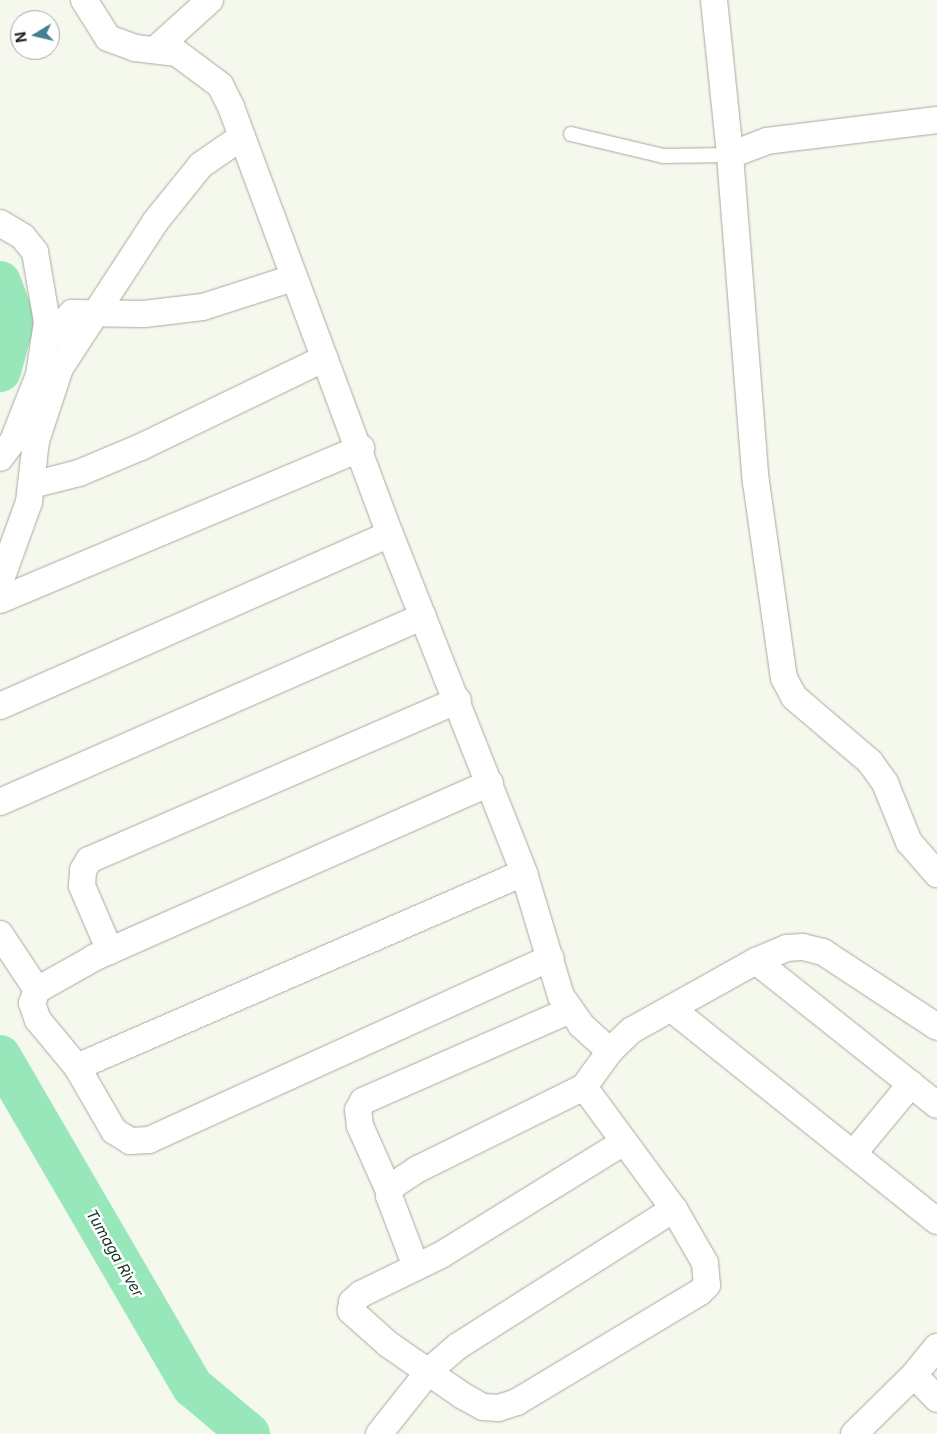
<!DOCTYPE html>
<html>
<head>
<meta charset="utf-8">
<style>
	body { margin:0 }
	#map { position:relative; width:937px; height:1434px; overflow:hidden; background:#f5f8ec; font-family:Inter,sans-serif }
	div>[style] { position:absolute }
	.river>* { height:42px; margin:-21px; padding:0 21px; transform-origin:21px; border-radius:21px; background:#97e7bb }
	.roads { filter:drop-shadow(0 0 1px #a7aa9e) drop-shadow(0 0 1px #a7aa9e) }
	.service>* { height:14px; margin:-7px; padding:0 7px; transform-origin:7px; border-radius:7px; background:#fff }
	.minor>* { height:26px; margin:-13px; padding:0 13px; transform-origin:13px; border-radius:13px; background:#fff }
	span { translate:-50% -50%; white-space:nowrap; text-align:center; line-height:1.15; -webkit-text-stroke:5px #fff; paint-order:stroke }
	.water-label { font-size:15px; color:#103422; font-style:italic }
	.north { position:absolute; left:10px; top:10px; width:50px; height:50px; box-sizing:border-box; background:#fff; border:1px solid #a5a5a3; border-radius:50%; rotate:261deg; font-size:14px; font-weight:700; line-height:20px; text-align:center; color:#1d1e19 }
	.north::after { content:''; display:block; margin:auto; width:18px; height:22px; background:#408194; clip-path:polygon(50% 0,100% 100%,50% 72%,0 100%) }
</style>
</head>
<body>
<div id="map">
	<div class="river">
		<i style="left:0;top:282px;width:40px;rotate:69.8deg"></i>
		<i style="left:14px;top:320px;width:53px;rotate:105.4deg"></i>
		<i style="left:0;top:1056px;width:383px;rotate:59.8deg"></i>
		<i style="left:193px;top:1387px;width:73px;rotate:40deg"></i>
	</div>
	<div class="roads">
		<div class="service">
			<i style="left:571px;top:134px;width:95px;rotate:13.4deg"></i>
			<i style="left:663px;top:156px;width:67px;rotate:-0.9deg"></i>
		</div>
		<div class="minor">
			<i style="left:84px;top:0;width:45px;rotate:57.7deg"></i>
			<i style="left:108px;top:38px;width:29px;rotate:20deg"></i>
			<i style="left:135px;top:48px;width:42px;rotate:6.8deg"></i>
			<i style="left:177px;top:53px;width:54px;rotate:36.7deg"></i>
			<i style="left:220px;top:85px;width:25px;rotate:63deg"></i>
			<i style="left:231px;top:107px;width:456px;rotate:69.6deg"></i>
			<i style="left:390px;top:534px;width:365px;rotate:68.4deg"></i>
			<i style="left:524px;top:873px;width:128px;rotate:73.3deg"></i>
			<i style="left:561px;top:996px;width:35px;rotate:55deg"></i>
			<i style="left:581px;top:1025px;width:39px;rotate:42deg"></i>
			<i style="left:610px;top:1051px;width:30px;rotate:-44deg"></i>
			<i style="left:632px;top:1030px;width:142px;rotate:-29.1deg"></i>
			<i style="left:756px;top:961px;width:34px;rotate:-23deg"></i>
			<i style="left:787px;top:948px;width:16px;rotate:-4deg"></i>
			<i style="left:803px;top:947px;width:21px;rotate:14deg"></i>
			<i style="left:823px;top:952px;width:136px;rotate:33.3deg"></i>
			<i style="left:714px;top:0;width:156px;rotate:84.1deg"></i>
			<i style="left:156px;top:49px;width:73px;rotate:-42.2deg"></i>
			<i style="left:937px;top:120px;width:171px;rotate:173deg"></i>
			<i style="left:767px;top:141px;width:40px;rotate:159deg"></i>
			<i style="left:730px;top:155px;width:328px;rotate:85.5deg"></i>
			<i style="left:756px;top:482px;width:198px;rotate:81.9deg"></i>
			<i style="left:784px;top:678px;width:21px;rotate:62deg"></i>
			<i style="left:794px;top:697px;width:100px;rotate:40.5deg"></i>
			<i style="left:870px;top:762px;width:26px;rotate:54deg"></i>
			<i style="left:885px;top:783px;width:64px;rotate:67.9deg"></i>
			<i style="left:909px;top:842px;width:43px;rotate:48.8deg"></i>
			<i style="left:0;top:223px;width:27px;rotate:31deg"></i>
			<i style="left:23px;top:237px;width:19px;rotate:51deg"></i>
			<i style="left:35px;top:252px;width:71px;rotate:80.3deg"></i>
			<i style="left:47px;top:322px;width:54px;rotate:98.6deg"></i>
			<i style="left:39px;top:375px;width:71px;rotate:111.5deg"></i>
			<i style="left:13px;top:441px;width:21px;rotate:127deg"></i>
			<i style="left:44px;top:344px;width:42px;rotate:-47.9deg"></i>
			<i style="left:72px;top:313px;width:72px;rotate:0.8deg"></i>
			<i style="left:144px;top:314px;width:59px;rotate:-6.8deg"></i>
			<i style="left:203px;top:307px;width:95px;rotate:-17.9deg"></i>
			<i style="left:32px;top:485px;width:49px;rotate:-14.3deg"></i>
			<i style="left:79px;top:473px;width:67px;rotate:-22.8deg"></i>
			<i style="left:141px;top:447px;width:204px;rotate:-25.8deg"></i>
			<i style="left:0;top:582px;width:85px;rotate:-70.1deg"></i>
			<i style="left:29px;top:502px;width:61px;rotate:-83.5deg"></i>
			<i style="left:36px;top:441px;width:77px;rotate:-71.8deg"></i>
			<i style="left:60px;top:368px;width:174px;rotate:-56.9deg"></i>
			<i style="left:155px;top:222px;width:73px;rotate:-51.1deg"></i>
			<i style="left:201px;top:165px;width:47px;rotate:-34.7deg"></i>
			<i style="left:0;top:600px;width:392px;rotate:-22.8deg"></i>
			<i style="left:0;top:706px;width:426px;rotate:-23.8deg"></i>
			<i style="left:490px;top:783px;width:433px;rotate:156.2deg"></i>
			<i style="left:94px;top:958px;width:65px;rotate:150.7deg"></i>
			<i style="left:37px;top:990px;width:14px;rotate:111deg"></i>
			<i style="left:32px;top:1003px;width:18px;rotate:71deg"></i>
			<i style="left:38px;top:1020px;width:61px;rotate:50.3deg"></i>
			<i style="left:77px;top:1067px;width:74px;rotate:60deg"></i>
			<i style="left:114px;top:1131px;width:19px;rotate:32deg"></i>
			<i style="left:130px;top:1141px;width:19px;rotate:-3deg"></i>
			<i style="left:149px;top:1140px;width:441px;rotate:-24.4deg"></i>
			<i style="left:0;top:802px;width:462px;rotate:-23.7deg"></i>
			<i style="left:0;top:934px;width:67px;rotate:56.5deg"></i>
			<i style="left:110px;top:951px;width:71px;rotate:-113.3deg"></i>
			<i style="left:82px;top:886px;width:16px;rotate:-86deg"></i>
			<i style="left:83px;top:870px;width:12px;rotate:-59deg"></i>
			<i style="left:89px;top:860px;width:402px;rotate:-23.4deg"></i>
			<i style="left:756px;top:961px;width:231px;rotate:38.5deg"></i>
			<i style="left:672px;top:1009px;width:339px;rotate:38.7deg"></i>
			<i style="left:610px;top:1051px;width:44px;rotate:125.8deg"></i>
			<i style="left:584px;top:1087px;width:152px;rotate:53.6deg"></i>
			<i style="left:674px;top:1209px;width:62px;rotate:60.1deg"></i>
			<i style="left:705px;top:1263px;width:22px;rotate:85deg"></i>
			<i style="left:707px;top:1285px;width:10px;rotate:135deg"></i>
			<i style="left:700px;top:1292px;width:214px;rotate:149deg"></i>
			<i style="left:517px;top:1402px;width:20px;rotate:162deg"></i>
			<i style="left:498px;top:1408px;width:15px;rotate:-176deg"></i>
			<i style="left:483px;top:1407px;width:23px;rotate:-151deg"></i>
			<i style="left:463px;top:1396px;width:91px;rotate:-145.3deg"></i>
			<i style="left:388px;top:1344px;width:50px;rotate:-138.3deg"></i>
			<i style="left:351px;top:1311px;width:9px;rotate:-84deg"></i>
			<i style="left:352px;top:1302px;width:12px;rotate:-42deg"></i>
			<i style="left:361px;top:1294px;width:89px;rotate:-26deg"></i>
			<i style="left:441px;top:1255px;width:215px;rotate:-31.7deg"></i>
			<i style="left:77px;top:1067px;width:487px;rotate:-23.5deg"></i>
			<i style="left:853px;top:1154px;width:91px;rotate:-50.4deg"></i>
			<i style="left:389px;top:1191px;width:71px;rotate:-114deg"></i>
			<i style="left:360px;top:1126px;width:16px;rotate:-97deg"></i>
			<i style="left:358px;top:1110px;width:10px;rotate:-61deg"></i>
			<i style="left:363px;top:1101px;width:226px;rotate:-23.7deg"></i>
			<i style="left:416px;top:1267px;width:76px;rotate:-110.8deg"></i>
			<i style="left:389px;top:1196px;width:9px;rotate:-77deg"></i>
			<i style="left:391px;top:1187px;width:32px;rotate:-34deg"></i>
			<i style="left:418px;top:1169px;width:185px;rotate:-26.3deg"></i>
			<i style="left:914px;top:1375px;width:36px;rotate:-51deg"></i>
			<i style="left:379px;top:1434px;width:80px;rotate:-51.6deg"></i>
			<i style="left:429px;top:1371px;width:38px;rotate:-41deg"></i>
			<i style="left:458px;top:1346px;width:256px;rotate:-32.4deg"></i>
			<i style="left:854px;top:1434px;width:84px;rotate:-44.5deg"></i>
			<i style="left:914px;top:1375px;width:33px;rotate:46deg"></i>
		</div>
	</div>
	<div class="water-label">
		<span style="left:115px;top:1253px;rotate:60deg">Tumaga River</span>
	</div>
	<div class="north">N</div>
</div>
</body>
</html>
